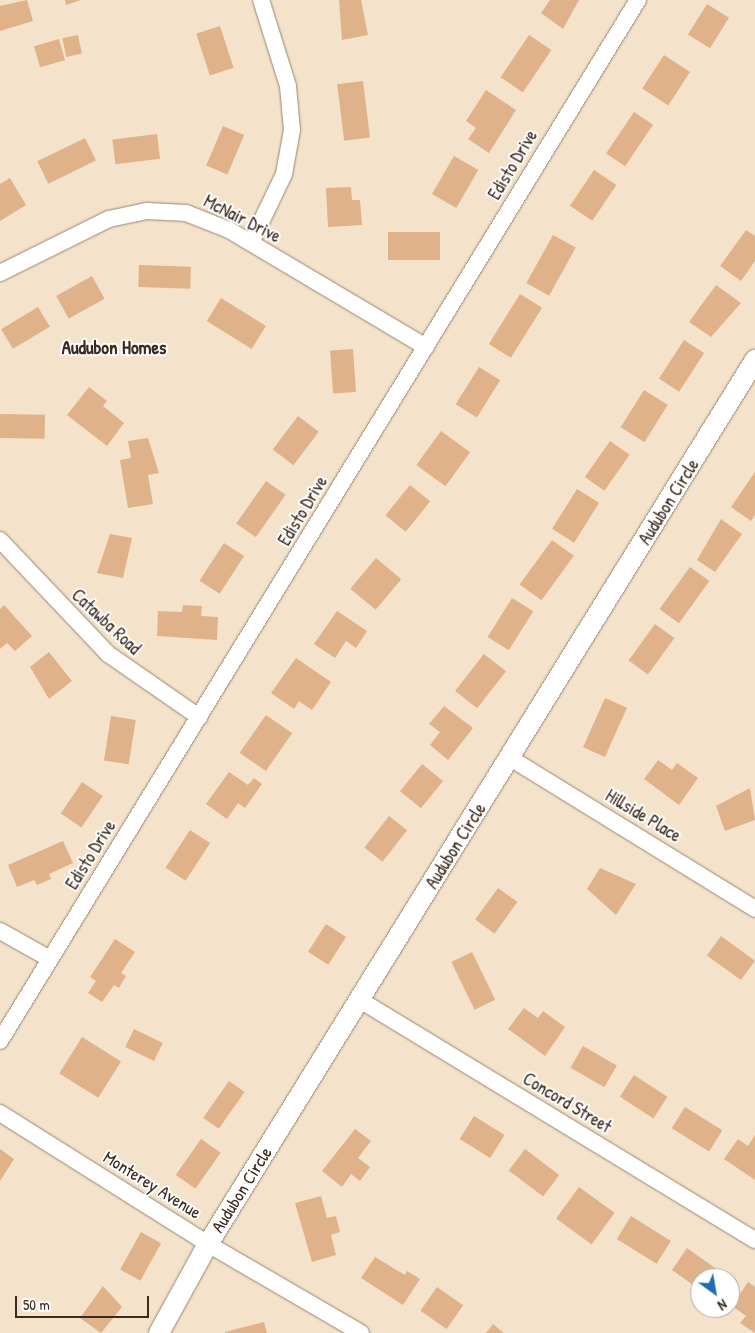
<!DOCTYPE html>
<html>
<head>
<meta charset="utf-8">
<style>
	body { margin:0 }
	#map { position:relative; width:755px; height:1333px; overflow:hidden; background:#f4e3ca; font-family:"Patrick Hand",sans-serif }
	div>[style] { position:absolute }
	.building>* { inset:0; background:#e0b28a; transform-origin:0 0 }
	.roads { filter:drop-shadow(0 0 1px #988674) drop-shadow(0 0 1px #988674) }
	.minor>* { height:16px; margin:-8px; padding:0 8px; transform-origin:8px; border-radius:8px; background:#fff }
	.tertiary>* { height:20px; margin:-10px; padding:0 10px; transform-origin:10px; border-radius:10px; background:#fff }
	span { translate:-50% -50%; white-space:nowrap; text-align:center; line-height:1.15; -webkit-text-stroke:4px #fff; paint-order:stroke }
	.street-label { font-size:18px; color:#3b2a1e }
	.neighbourhood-label { font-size:19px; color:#3b2a1e; font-weight:700 }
	.north { position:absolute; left:690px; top:1268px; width:50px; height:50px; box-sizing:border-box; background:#fff; border:1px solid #b1aaa5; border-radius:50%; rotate:148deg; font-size:14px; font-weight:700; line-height:20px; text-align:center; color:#3b2a1e }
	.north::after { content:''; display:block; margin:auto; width:18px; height:22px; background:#1f6fb2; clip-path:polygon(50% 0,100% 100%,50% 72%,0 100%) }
	.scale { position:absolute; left:15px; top:1296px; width:134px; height:22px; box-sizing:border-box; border:2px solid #3b2a1e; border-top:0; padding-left:6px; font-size:15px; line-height:18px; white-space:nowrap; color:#3b2a1e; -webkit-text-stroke:4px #fff; paint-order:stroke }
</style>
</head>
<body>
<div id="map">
	<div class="building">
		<i style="clip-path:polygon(27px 0,33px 21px,0 31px,0 6px)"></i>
		<i style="clip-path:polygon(65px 0,81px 0,66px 5px)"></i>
		<i style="clip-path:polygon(339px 0,361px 0,368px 35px,342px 40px)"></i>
		<i style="clip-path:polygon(550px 0,579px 0,563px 29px,541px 13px)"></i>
		<i style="left:707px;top:4px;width:26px;height:36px;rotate:32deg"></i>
		<i style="left:220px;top:26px;width:44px;height:25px;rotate:72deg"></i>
		<i style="left:78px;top:35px;width:19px;height:16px;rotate:78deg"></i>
		<i style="left:529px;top:35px;width:27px;height:51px;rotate:34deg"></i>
		<i style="left:59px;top:39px;width:22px;height:26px;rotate:74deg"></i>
		<i style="left:664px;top:55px;width:31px;height:40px;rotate:33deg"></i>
		<i style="left:363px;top:81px;width:57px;height:26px;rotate:83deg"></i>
		<i style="clip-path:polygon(486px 90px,516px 110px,489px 153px,468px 139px,476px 128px,466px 121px)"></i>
		<i style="left:634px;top:112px;width:23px;height:50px;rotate:34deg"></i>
		<i style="left:223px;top:126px;width:23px;height:43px;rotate:23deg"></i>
		<i style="left:157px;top:134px;width:25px;height:45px;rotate:83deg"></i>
		<i style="left:85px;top:138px;width:25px;height:53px;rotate:64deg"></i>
		<i style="left:454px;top:156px;width:28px;height:44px;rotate:30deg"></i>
		<i style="left:594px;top:170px;width:27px;height:43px;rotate:34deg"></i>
		<i style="clip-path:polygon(10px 178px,26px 205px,0 221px,0 184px)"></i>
		<i style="clip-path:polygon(351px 187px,352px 200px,360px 200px,362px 225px,328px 227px,326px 188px)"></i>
		<i style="clip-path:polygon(746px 230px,755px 236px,755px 261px,741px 281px,720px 266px)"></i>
		<i style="left:388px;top:232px;width:52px;height:28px"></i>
		<i style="left:553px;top:235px;width:26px;height:55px;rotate:29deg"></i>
		<i style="left:139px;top:265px;width:52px;height:22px;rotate:2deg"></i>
		<i style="left:92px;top:276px;width:26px;height:41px;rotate:61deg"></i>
		<i style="clip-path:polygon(716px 285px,741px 303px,711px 337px,689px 322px)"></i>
		<i style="left:520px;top:294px;width:26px;height:59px;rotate:32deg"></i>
		<i style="left:221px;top:298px;width:53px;height:27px;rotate:32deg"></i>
		<i style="left:38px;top:307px;width:23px;height:43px;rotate:59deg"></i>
		<i style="left:684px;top:340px;width:24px;height:46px;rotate:33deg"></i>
		<i style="left:353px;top:349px;width:43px;height:23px;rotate:86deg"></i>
		<i style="left:479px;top:367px;width:25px;height:44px;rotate:32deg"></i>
		<i style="clip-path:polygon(89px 387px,107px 401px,103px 406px,124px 423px,107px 446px,67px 415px)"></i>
		<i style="left:644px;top:390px;width:28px;height:44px;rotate:32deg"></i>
		<i style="left:0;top:414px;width:45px;height:24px;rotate:1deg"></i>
		<i style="left:298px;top:416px;width:26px;height:42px;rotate:37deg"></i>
		<i style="left:441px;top:431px;width:36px;height:42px;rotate:36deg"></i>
		<i style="clip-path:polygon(148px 438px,159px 473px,148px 475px,153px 504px,128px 508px,120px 460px,131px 458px,128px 441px)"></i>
		<i style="left:610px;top:441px;width:24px;height:44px;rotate:35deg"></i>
		<i style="clip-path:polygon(755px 472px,755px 515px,751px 521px,731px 507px)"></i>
		<i style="left:266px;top:481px;width:24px;height:52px;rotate:35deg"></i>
		<i style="left:410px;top:485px;width:26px;height:39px;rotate:39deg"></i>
		<i style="left:577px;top:489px;width:26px;height:47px;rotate:32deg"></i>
		<i style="clip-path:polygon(721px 519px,742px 534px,715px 572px,697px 560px)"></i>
		<i style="clip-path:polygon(110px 534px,132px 538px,123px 578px,97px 573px)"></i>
		<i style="left:552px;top:540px;width:27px;height:55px;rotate:36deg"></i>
		<i style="left:224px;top:543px;width:24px;height:45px;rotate:33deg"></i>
		<i style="left:376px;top:558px;width:33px;height:40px;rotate:40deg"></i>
		<i style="left:690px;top:567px;width:24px;height:52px;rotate:36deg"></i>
		<i style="left:512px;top:598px;width:25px;height:46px;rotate:32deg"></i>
		<i style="clip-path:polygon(4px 605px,32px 636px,15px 651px,7px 643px,0 649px,0 609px)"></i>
		<i style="clip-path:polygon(183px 605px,202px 606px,201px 616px,218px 617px,217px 640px,157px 636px,158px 611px,182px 612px)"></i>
		<i style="clip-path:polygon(337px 611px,367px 631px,356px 648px,346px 641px,335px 658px,314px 644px)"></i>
		<i style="left:655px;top:624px;width:24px;height:45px;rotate:36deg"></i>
		<i style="clip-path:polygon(49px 652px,72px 681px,49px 699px,30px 667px)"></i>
		<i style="left:484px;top:654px;width:28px;height:47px;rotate:38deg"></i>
		<i style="clip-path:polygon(296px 658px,331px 682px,312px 710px,299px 701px,294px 709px,271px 693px)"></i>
		<i style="left:605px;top:698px;width:24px;height:54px;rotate:24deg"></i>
		<i style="clip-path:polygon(444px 706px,473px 728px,448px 760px,430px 745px,440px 732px,429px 724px)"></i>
		<i style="left:266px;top:715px;width:32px;height:46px;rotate:35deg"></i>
		<i style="left:111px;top:716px;width:25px;height:45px;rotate:9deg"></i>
		<i style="clip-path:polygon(658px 760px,672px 770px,677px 763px,698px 778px,679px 805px,644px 779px)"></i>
		<i style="left:422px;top:764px;width:27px;height:35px;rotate:39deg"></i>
		<i style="clip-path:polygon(229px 772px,248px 785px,254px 778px,262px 784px,245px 808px,238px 803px,227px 819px,206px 804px)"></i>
		<i style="left:82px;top:782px;width:25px;height:38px;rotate:34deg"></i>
		<i style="clip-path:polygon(750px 788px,755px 820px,725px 831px,716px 806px)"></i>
		<i style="left:389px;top:816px;width:23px;height:40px;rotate:38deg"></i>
		<i style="left:190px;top:830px;width:24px;height:45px;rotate:33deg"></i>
		<i style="clip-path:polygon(63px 841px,73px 863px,49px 874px,51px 879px,37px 885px,34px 880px,17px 887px,8px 865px)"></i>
		<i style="clip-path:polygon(600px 868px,636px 884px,616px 915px,587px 889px)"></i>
		<i style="left:498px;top:888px;width:24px;height:39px;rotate:36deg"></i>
		<i style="left:326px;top:924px;width:24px;height:33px;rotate:33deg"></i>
		<i style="left:721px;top:936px;width:42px;height:24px;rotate:36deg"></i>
		<i style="clip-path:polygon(115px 939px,135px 952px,121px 973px,126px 976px,119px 988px,114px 985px,102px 1002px,88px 993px,96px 981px,90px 977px)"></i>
		<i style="left:472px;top:952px;width:53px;height:23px;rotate:64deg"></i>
		<i style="clip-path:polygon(524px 1008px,538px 1018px,543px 1011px,565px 1027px,545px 1056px,508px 1029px)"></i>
		<i style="left:134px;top:1029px;width:32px;height:20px;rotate:26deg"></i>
		<i style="left:82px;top:1037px;width:46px;height:43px;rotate:32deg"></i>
		<i style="left:583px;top:1046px;width:39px;height:25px;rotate:30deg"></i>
		<i style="left:634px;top:1075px;width:40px;height:26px;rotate:33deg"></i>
		<i style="left:229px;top:1081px;width:19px;height:45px;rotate:35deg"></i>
		<i style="left:685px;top:1107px;width:44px;height:25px;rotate:32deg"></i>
		<i style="left:474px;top:1116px;width:36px;height:27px;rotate:32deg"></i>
		<i style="clip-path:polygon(355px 1129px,371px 1141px,358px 1158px,370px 1167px,360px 1181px,351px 1174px,342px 1187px,322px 1171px)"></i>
		<i style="clip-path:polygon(755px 1135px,755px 1180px,724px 1159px,738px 1139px,748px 1146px)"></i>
		<i style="left:201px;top:1139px;width:24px;height:44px;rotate:35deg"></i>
		<i style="clip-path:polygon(0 1149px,14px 1159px,0 1181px)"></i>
		<i style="left:525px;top:1149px;width:43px;height:27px;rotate:37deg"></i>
		<i style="left:579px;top:1187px;width:44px;height:39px;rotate:36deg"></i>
		<i style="clip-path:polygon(321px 1196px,327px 1218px,336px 1216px,340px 1232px,331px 1235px,336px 1255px,312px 1262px,295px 1203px)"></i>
		<i style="left:631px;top:1216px;width:47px;height:27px;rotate:32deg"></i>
		<i style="left:141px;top:1232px;width:23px;height:43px;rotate:29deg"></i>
		<i style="clip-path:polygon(687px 1248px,725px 1275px,722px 1278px,700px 1278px,700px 1290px,672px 1270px)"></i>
		<i style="clip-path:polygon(375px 1257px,405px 1275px,407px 1271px,420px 1279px,403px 1305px,361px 1278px)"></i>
		<i style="clip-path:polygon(748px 1282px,755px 1287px,755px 1333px,740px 1323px,746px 1316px,732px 1306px)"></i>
		<i style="clip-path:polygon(103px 1286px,122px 1307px,101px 1333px,80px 1318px)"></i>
		<i style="left:437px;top:1287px;width:32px;height:29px;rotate:35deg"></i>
		<i style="clip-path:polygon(264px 1322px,267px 1333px,225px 1333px,225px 1332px)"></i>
		<i style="clip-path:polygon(493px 1324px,504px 1333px,486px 1333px)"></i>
	</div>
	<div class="roads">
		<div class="minor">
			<i style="left:251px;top:243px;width:76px;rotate:-64.4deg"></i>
			<i style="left:284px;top:174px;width:45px;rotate:-79.7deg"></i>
			<i style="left:292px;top:130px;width:44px;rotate:-95.2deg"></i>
			<i style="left:288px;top:86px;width:90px;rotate:-107.4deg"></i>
			<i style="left:0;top:273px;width:122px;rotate:-26.4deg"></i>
			<i style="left:109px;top:219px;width:39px;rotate:-12deg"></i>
			<i style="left:147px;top:211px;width:39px;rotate:3deg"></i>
			<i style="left:186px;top:213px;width:46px;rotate:21.6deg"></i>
			<i style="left:229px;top:230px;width:229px;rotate:30.7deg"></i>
			<i style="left:0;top:540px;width:157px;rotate:46.5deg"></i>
			<i style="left:108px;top:654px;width:111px;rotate:34.7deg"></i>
			<i style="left:510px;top:758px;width:288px;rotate:31.6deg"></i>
			<i style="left:0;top:931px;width:57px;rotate:29.2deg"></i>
			<i style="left:360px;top:1000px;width:462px;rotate:31.3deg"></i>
			<i style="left:0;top:1041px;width:1221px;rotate:-58.5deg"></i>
			<i style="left:0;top:1113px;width:246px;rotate:32.2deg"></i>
			<i style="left:208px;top:1244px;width:177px;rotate:30.2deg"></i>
		</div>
		<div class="tertiary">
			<i style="left:159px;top:1333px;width:102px;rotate:-61.2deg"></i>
			<i style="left:208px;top:1244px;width:1040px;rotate:-58.25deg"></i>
		</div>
	</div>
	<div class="street-label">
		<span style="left:513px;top:165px;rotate:-59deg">Edisto Drive</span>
		<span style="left:242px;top:219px;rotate:27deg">McNair Drive</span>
		<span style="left:669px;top:502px;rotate:-58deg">Audubon Circle</span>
		<span style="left:303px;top:511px;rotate:-59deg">Edisto Drive</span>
		<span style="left:106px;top:622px;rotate:43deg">Catawba Road</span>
		<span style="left:643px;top:816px;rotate:31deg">Hillside Place</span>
		<span style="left:456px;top:846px;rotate:-58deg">Audubon Circle</span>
		<span style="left:91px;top:855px;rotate:-58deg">Edisto Drive</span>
		<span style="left:567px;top:1103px;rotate:31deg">Concord Street</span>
		<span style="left:152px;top:1185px;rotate:32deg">Monterey Avenue</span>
		<span style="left:242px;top:1190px;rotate:-58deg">Audubon Circle</span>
	</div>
	<div class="neighbourhood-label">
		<span style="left:114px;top:348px">Audubon Homes</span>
	</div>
	<div class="north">N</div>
	<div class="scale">50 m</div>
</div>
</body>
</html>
